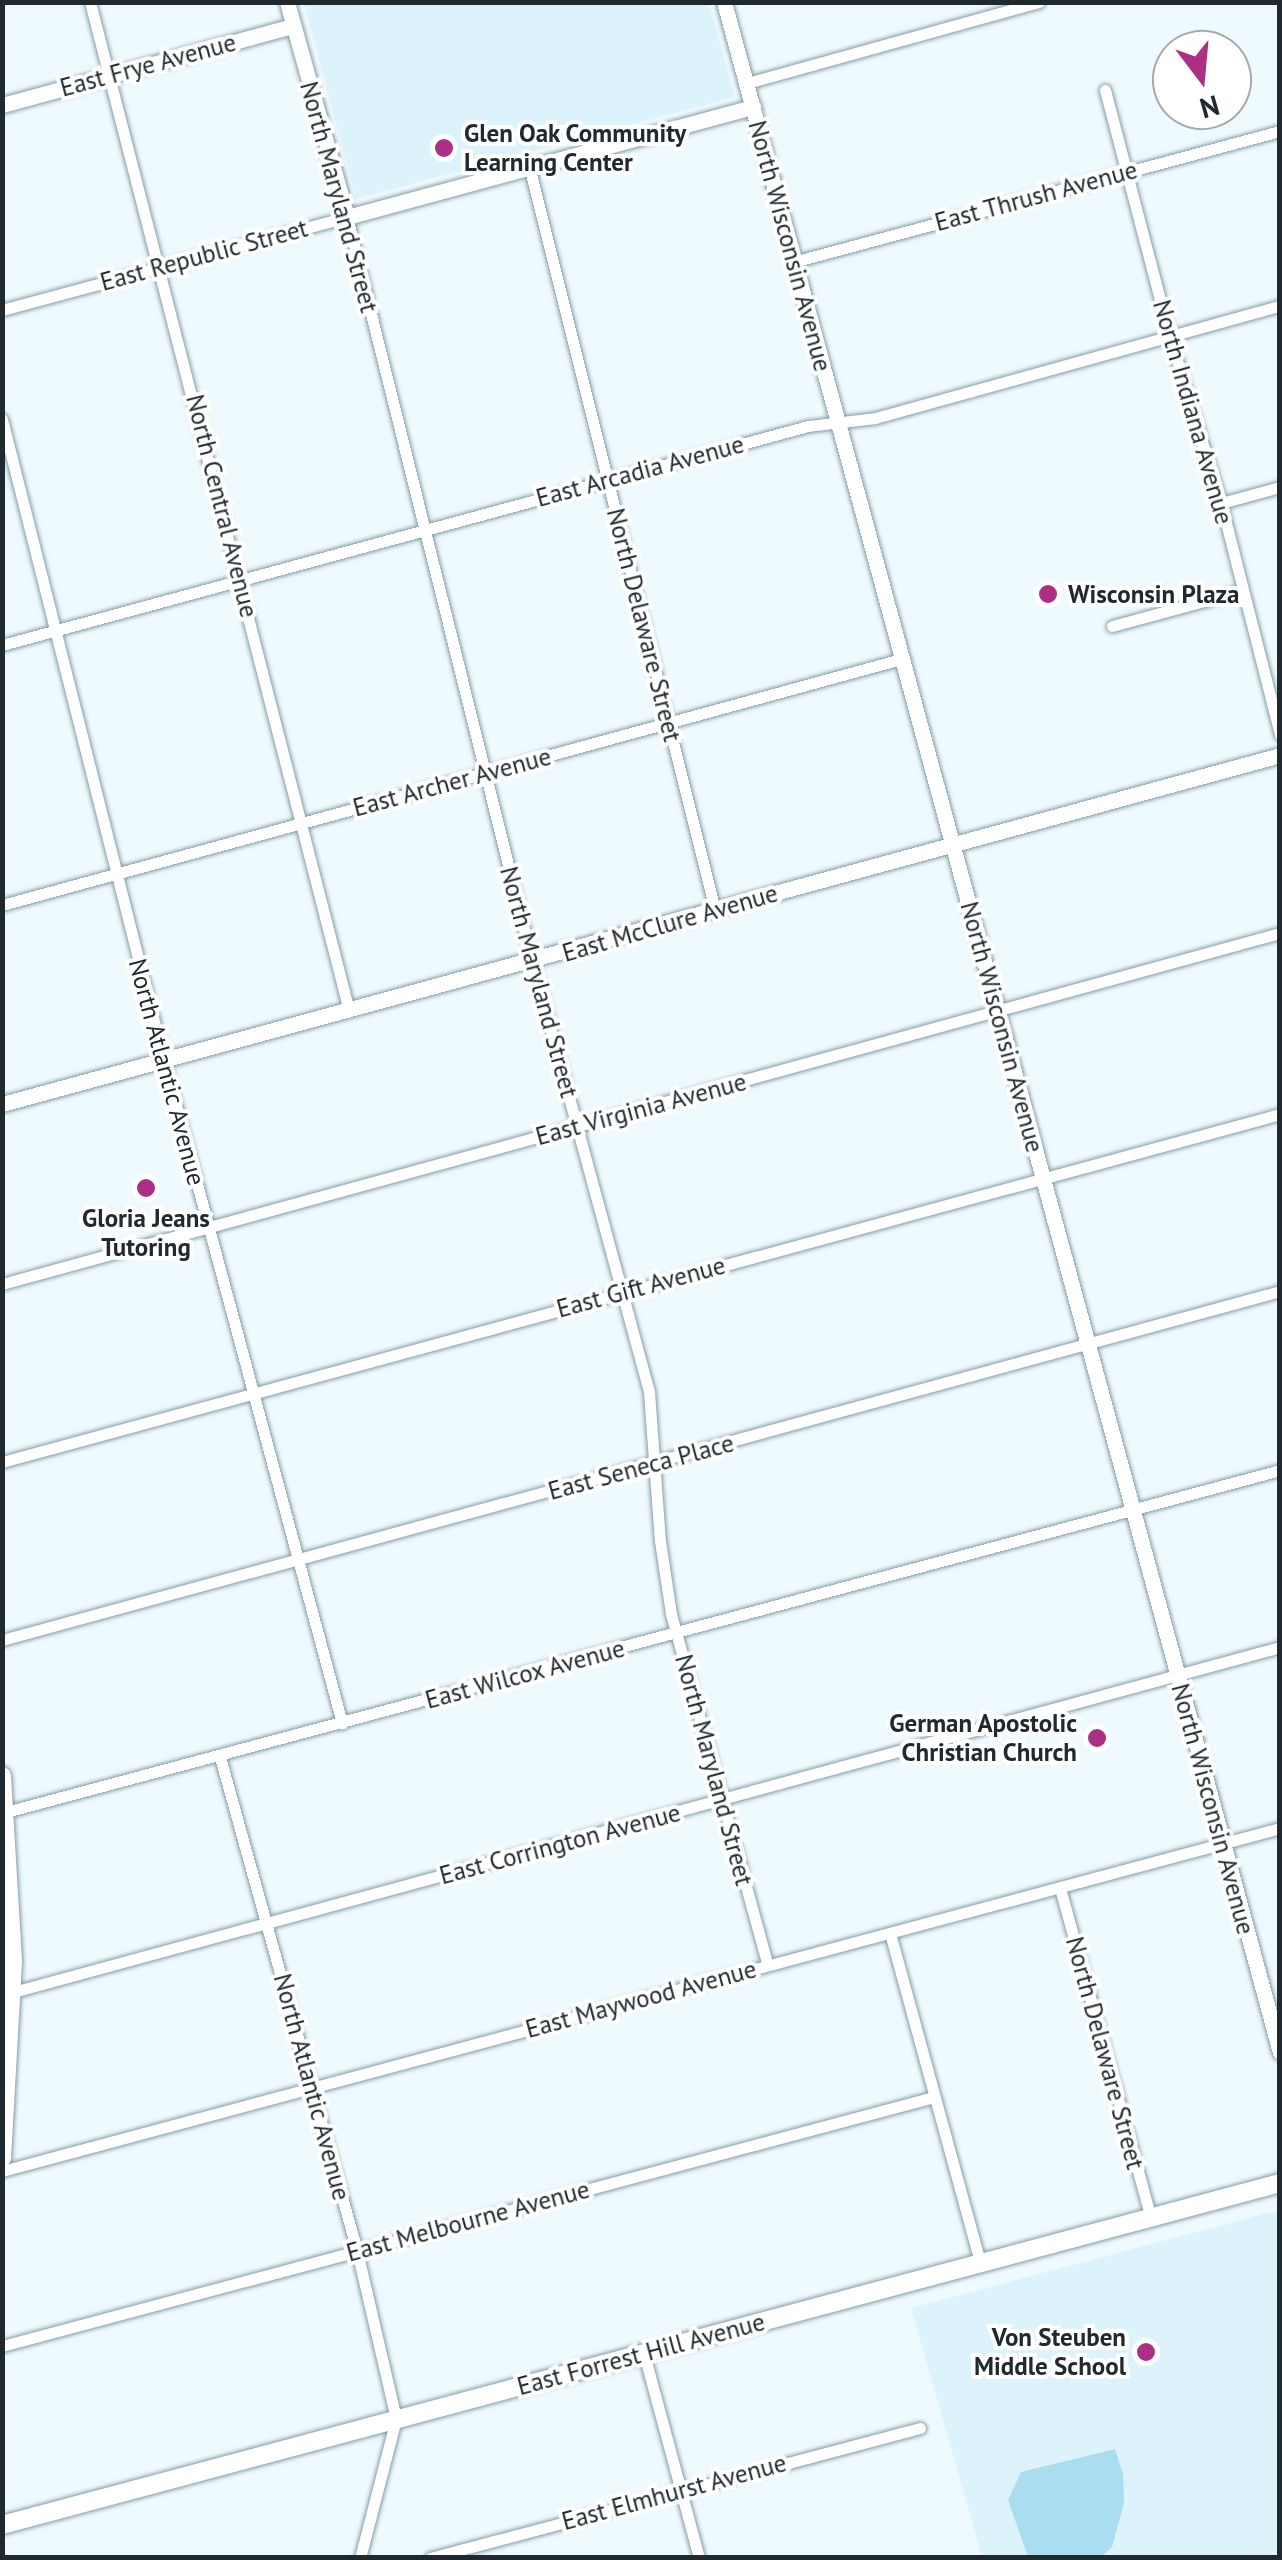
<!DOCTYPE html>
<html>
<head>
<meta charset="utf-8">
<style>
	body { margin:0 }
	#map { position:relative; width:1282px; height:2560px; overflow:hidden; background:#effafe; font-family:"PT Sans",sans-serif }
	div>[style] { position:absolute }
	.built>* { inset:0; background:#ddf3fb }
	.green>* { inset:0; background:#aaddf0 }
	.roads { filter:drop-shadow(0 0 2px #849da7) drop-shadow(0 0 2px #849da7) }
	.minor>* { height:11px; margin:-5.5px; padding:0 5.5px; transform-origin:5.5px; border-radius:5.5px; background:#fff }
	.tertiary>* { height:15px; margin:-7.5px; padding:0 7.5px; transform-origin:7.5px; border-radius:7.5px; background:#fff }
	.secondary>* { height:18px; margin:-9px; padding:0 9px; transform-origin:9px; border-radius:9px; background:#fff }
	.dots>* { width:28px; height:28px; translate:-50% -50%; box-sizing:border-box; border:5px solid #fff; border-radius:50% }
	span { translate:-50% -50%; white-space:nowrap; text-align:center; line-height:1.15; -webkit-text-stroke:8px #fff; paint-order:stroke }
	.street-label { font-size:25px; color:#202a2e }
	.poi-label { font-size:25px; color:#202a2e; font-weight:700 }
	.left { translate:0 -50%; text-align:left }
	.right { translate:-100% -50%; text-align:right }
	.frame { position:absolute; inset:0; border:5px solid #202a2e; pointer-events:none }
	.north { position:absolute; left:1152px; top:30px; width:100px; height:100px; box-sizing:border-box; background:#fff; border:2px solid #a6aaab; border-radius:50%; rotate:164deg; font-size:28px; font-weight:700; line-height:40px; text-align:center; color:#202a2e }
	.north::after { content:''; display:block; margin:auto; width:35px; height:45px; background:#ab3083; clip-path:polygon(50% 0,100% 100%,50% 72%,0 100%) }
</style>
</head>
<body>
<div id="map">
	<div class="built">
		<i style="clip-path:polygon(304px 3px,709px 3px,735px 97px,356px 199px)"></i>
		<i style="clip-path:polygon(1279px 2210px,1279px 2557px,982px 2557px,911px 2308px)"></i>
	</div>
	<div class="green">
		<i style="clip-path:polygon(1115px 2449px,1123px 2474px,1124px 2503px,1112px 2547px,1101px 2557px,1028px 2557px,1008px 2500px,1021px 2472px)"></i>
	</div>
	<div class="roads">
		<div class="minor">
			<i style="left:90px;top:2px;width:1042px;rotate:75.6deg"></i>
			<i style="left:747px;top:83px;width:303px;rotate:-15.5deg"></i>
			<i style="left:1105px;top:90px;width:256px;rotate:75.3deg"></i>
			<i style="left:1170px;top:338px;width:173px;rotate:72.8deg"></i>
			<i style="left:1221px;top:503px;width:239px;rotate:75.7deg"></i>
			<i style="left:529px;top:166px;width:767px;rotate:75.96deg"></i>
			<i style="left:793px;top:262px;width:504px;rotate:-15.06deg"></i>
			<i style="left:2px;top:310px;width:357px;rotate:-15.1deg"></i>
			<i style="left:347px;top:217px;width:767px;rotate:76.04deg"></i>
			<i style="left:532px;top:961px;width:447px;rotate:74.8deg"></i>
			<i style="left:649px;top:1392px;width:149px;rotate:85.8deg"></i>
			<i style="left:660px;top:1541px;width:74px;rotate:81.4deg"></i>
			<i style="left:671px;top:1614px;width:364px;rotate:74.6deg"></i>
			<i style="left:2px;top:419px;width:662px;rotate:75.84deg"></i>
			<i style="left:164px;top:1061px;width:686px;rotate:74.95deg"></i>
			<i style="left:1221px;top:503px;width:61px;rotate:-15.2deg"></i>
			<i style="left:1112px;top:626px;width:134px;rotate:-15.2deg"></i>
			<i style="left:2px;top:645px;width:835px;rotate:-15.2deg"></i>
			<i style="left:808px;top:426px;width:67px;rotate:-6.8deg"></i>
			<i style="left:875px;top:418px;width:420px;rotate:-15.5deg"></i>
			<i style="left:2px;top:905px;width:932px;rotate:-15.3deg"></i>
			<i style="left:2px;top:1284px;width:1325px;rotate:-15.36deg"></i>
			<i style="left:2px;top:1462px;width:1325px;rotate:-15.23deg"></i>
			<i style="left:2px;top:1640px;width:1325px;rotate:-15.27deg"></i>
			<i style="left:220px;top:1757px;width:513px;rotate:74.5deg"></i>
			<i style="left:357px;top:2251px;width:172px;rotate:76.9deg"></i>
			<i style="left:396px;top:2419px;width:144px;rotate:104.5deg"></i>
			<i style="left:2px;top:1813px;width:1323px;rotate:-15.02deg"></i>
			<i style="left:1060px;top:1888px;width:342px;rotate:74.6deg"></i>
			<i style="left:890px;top:1933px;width:342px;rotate:74.7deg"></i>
			<i style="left:13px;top:1992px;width:1313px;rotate:-15.23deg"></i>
			<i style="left:2px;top:2171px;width:1323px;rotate:-15.02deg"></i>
			<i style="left:2px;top:2346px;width:965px;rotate:-14.96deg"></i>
			<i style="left:644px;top:2354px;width:211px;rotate:74.9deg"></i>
			<i style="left:430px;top:2558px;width:507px;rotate:-14.86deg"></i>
		</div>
		<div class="tertiary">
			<i style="left:287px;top:2px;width:223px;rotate:74.4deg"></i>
			<i style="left:347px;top:217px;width:421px;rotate:-15.2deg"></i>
			<i style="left:724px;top:2px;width:2124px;rotate:74.83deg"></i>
			<i style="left:2px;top:105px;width:302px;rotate:-15.2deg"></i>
			<i style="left:2px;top:1104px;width:1325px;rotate:-15.27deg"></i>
		</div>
		<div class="secondary">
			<i style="left:2px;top:1776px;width:186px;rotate:86.6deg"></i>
			<i style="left:13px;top:1962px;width:196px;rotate:93.2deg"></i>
			<i style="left:2px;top:2525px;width:1323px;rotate:-14.98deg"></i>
		</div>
	</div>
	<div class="dots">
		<i style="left:444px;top:148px;background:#ab3083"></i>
		<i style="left:1048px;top:594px;background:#ab3083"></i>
		<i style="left:146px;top:1188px;background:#ab3083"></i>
		<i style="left:1097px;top:1738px;background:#ab3083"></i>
		<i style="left:1146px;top:2352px;background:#ab3083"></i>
	</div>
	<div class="street-label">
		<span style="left:148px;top:65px;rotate:-15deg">East Frye Avenue</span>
		<span style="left:1036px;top:196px;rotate:-15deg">East Thrush Avenue</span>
		<span style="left:339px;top:197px;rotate:75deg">North Maryland Street</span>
		<span style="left:790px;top:246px;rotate:75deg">North Wisconsin Avenue</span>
		<span style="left:204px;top:255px;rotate:-15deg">East Republic Street</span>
		<span style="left:1193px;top:412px;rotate:74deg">North Indiana Avenue</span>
		<span style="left:640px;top:471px;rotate:-15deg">East Arcadia Avenue</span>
		<span style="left:222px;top:506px;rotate:76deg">North Central Avenue</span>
		<span style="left:644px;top:625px;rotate:76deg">North Delaware Street</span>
		<span style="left:452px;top:782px;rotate:-15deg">East Archer Avenue</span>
		<span style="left:670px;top:923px;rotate:-16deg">East McClure Avenue</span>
		<span style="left:539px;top:982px;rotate:75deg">North Maryland Street</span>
		<span style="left:1002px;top:1027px;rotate:75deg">North Wisconsin Avenue</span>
		<span style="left:167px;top:1072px;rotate:75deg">North Atlantic Avenue</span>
		<span style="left:641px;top:1109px;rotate:-15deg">East Virginia Avenue</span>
		<span style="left:641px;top:1287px;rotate:-15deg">East Gift Avenue</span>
		<span style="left:641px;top:1467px;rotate:-15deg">East Seneca Place</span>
		<span style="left:525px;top:1674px;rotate:-15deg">East Wilcox Avenue</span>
		<span style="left:714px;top:1770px;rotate:75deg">North Maryland Street</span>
		<span style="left:1213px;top:1809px;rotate:75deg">North Wisconsin Avenue</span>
		<span style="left:560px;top:1844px;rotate:-15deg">East Corrington Avenue</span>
		<span style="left:641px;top:1999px;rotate:-15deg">East Maywood Avenue</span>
		<span style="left:1105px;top:2053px;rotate:75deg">North Delaware Street</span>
		<span style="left:312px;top:2087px;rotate:75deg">North Atlantic Avenue</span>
		<span style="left:468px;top:2221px;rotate:-15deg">East Melbourne Avenue</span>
		<span style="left:641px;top:2354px;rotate:-15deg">East Forrest Hill Avenue</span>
		<span style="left:674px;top:2492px;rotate:-15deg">East Elmhurst Avenue</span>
	</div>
	<div class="poi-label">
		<span class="left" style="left:464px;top:148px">Glen Oak Community<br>Learning Center</span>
		<span class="left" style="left:1068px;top:594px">Wisconsin Plaza</span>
		<span style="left:146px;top:1233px">Gloria Jeans<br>Tutoring</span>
		<span class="right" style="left:1077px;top:1738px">German Apostolic<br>Christian Church</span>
		<span class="right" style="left:1126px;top:2352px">Von Steuben<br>Middle School</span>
	</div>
	<div class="frame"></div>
	<div class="north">N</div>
</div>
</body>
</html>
